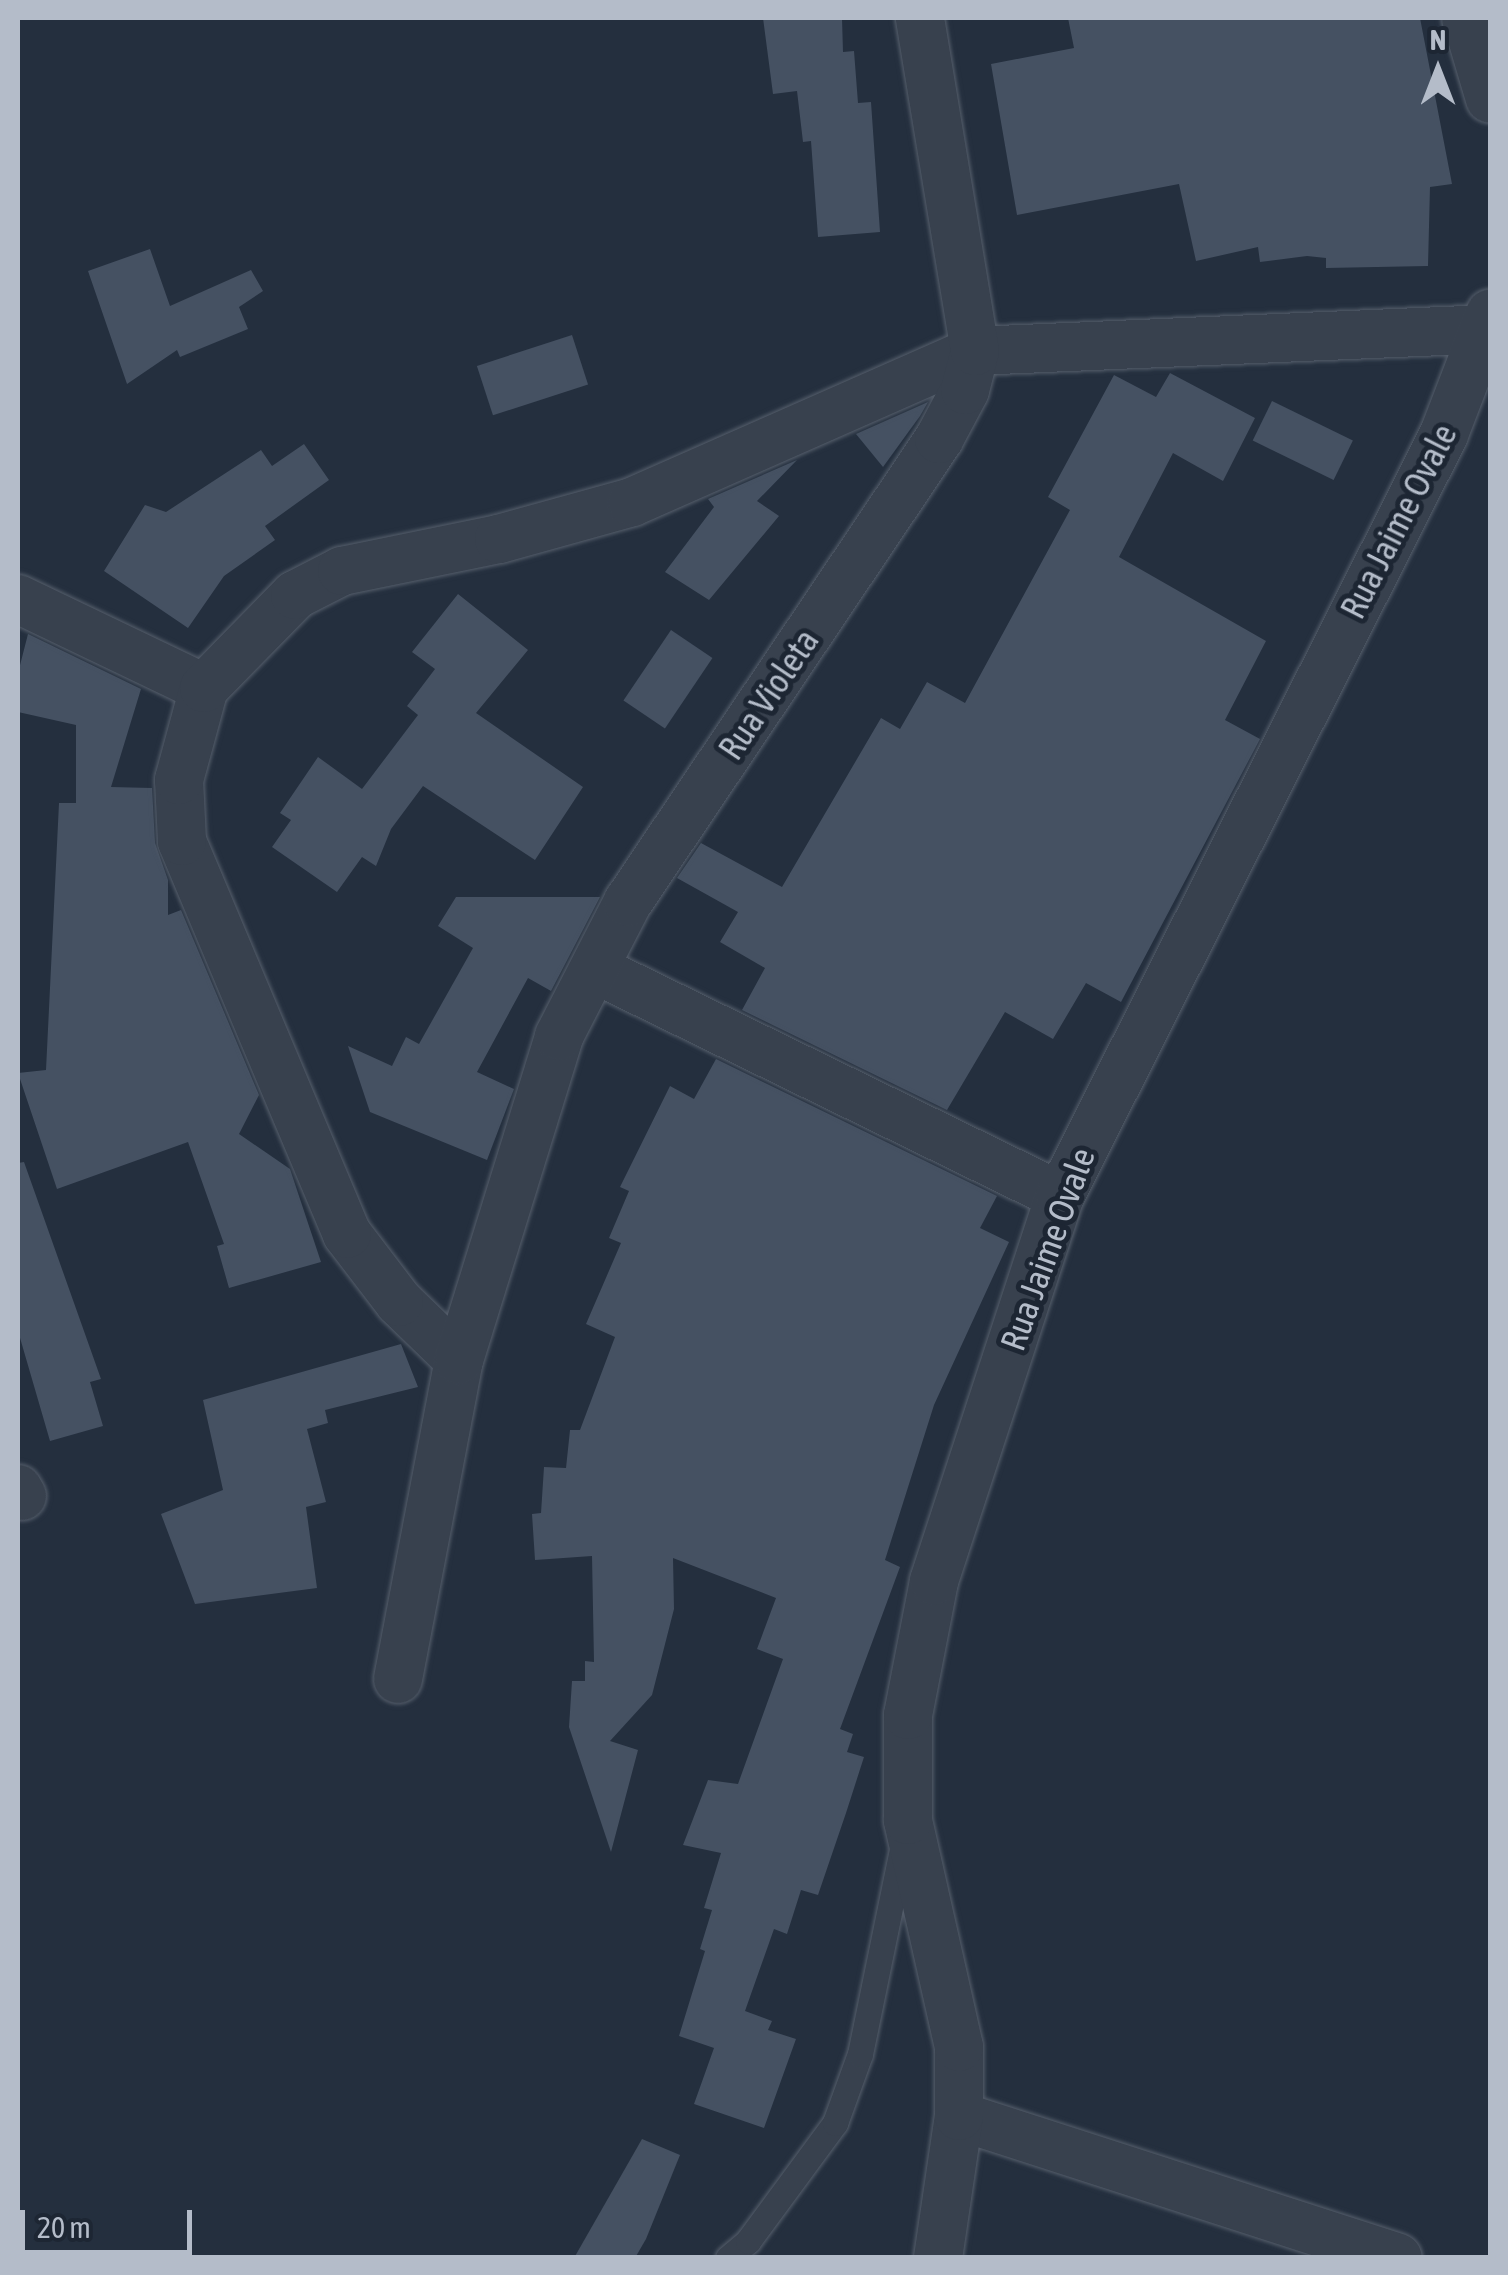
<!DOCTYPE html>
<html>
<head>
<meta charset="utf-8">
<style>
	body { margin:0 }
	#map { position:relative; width:1508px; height:2275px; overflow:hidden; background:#242f3e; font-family:"Asap Condensed",sans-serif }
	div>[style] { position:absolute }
	.building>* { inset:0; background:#455162; transform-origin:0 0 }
	.roads { filter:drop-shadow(0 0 2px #565f6c) drop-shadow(0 0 2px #565f6c) }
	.service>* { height:25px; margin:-12.5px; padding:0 12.5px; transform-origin:12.5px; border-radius:12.5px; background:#38414e }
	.minor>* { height:48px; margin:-24px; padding:0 24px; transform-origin:24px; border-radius:24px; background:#38414e }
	span { translate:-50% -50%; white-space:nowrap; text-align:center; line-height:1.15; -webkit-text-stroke:10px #1d2633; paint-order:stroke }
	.street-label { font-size:35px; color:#b4bcc9 }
	.frame { position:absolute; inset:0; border:20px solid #b4bcc9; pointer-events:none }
	.north { position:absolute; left:1388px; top:20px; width:100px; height:100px; -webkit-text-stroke:8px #1d2633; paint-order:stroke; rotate:0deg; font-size:28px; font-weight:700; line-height:40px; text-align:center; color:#b4bcc9 }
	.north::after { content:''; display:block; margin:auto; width:35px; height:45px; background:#b4bcc9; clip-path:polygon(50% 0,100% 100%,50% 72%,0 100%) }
	.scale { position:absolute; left:20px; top:2210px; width:172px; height:45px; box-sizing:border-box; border:5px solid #b4bcc9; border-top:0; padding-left:12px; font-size:30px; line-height:35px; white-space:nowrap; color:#b4bcc9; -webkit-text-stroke:8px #1d2633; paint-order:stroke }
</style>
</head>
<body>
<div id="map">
	<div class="building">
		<i style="clip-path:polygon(763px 18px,842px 18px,843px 52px,854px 51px,858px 103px,871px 102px,880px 232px,818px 237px,811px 141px,803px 142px,797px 91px,773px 94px)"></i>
		<i style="clip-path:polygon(1068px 18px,1420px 18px,1452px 184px,1430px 187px,1428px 266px,1326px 268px,1326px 258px,1307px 256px,1260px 262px,1258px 247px,1196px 261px,1179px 184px,1017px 215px,991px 64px,1074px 48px)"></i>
		<i style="clip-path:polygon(150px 249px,170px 306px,251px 270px,263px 291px,239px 307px,248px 329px,180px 357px,177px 350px,127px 384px,88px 271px)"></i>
		<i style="left:572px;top:335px;width:52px;height:100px;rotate:72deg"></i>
		<i style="clip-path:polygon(1170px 373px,1255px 418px,1223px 481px,1173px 453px,1119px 557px,1266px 641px,1225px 720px,1260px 739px,1121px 1002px,1086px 983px,1053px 1039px,1005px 1012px,947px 1110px,742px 1010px,765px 968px,720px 942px,738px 912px,677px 878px,701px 843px,782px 887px,881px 718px,900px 729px,927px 682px,965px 703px,1070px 510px,1048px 497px,1114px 375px,1156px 397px)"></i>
		<i style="left:1272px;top:401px;width:90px;height:44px;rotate:26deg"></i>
		<i style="clip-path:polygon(928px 402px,920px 416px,883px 467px,856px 434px)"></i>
		<i style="clip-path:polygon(304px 444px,329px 480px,265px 526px,275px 540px,224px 576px,188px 628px,104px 571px,145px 505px,166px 512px,261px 450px,272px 466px)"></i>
		<i style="clip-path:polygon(797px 460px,757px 501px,779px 516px,709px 600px,665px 572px,714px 507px,708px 499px)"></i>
		<i style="clip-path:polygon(458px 594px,528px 650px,476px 713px,583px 787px,535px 860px,423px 786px,391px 829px,376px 866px,362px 857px,337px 892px,272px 847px,291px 820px,280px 813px,318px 757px,362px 789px,418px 715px,407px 706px,435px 669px,412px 652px)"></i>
		<i style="left:671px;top:630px;width:50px;height:85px;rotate:34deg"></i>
		<i style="clip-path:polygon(28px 634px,141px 689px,111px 787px,152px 788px,155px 843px,168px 880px,168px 915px,181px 910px,259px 1095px,239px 1134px,290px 1169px,321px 1262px,229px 1288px,217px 1246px,224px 1244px,188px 1142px,57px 1189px,18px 1073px,46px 1070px,59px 803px,76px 803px,76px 725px,18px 712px,18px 673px)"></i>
		<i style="clip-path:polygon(456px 897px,600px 897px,551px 991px,528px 978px,477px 1072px,514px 1089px,487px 1160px,370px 1112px,348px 1046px,392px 1066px,406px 1037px,419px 1044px,473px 948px,438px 926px)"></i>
		<i style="clip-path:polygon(716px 1059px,997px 1196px,980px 1228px,1009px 1242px,934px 1405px,885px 1560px,900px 1567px,840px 1729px,853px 1734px,847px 1752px,864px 1757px,846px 1813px,818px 1895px,801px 1890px,787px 1934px,774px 1929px,745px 2011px,772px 2021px,768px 2030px,796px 2039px,764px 2128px,694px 2104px,714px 2048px,679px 2036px,705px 1951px,700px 1949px,712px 1910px,704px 1908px,721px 1853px,683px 1845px,708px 1780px,738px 1784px,783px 1659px,757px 1649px,776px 1598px,673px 1558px,674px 1609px,652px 1695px,610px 1741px,638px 1750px,611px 1852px,569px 1727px,572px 1681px,585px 1681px,585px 1661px,594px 1662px,592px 1556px,535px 1560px,532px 1514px,541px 1513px,544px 1467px,566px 1468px,570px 1430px,580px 1430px,615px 1337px,586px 1324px,621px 1243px,609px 1238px,629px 1191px,620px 1187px,670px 1086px,694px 1099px)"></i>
		<i style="clip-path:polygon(24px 1162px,101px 1379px,90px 1382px,103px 1426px,50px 1441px,18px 1331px,18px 1163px)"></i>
		<i style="clip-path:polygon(401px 1344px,418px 1387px,325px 1410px,328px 1423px,307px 1429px,326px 1502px,306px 1507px,317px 1588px,195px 1604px,161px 1514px,223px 1490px,203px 1400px)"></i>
		<i style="clip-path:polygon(642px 2139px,680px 2155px,646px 2239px,635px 2258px,574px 2258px)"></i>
	</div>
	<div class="roads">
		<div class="service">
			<i style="left:728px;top:2258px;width:26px;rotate:-40deg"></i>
			<i style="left:748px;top:2241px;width:147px;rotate:-53.6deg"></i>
			<i style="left:835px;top:2123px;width:73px;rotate:-70.1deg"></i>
			<i style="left:860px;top:2054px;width:214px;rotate:-78.4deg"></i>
		</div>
		<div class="minor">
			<i style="left:1466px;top:18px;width:84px;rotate:73.5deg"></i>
			<i style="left:18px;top:599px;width:206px;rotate:25.6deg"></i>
			<i style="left:595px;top:969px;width:517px;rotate:26.02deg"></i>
			<i style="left:459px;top:1360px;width:83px;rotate:-136deg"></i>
			<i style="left:399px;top:1302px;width:86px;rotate:-127.4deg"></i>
			<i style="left:347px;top:1234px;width:426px;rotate:-112.8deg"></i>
			<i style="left:182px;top:841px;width:61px;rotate:-92.8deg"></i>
			<i style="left:179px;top:780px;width:95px;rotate:-74.8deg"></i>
			<i style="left:204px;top:688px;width:130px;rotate:-45.6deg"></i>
			<i style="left:295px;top:595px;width:53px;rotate:-27.1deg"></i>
			<i style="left:342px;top:571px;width:160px;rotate:-11.5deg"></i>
			<i style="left:499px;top:539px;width:138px;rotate:-15.5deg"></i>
			<i style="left:632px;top:502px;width:375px;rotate:-23.8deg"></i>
			<i style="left:975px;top:351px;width:515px;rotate:-2.45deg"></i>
			<i style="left:18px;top:1489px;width:8px;rotate:60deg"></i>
			<i style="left:398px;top:1679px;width:325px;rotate:-79.2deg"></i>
			<i style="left:459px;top:1360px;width:339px;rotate:-72.8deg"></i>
			<i style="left:559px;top:1036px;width:151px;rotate:-62.8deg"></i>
			<i style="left:628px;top:902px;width:558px;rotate:-56.11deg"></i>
			<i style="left:939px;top:439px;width:55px;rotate:-62deg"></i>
			<i style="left:965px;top:390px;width:40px;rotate:-75.6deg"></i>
			<i style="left:975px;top:351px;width:338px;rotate:-99.4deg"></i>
			<i style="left:959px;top:2116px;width:461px;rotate:17.9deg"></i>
			<i style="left:938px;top:2258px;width:144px;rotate:-81.6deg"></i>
			<i style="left:959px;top:2116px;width:69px;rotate:-90deg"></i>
			<i style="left:959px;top:2047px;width:233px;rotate:-102.7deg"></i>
			<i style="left:908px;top:1820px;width:105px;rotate:-90deg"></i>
			<i style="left:908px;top:1715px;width:136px;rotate:-79deg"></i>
			<i style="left:934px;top:1581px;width:405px;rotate:-71.9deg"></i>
			<i style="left:1060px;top:1196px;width:853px;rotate:-63.25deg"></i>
			<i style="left:1444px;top:434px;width:129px;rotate:-69deg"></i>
		</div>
	</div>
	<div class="street-label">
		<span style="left:1398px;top:521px;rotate:-63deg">Rua Jaime Ovale</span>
		<span style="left:768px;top:694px;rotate:-56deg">Rua Violeta</span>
		<span style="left:1047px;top:1249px;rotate:-70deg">Rua Jaime Ovale</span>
	</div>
	<div class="frame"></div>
	<div class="north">N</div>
	<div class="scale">20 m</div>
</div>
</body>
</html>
